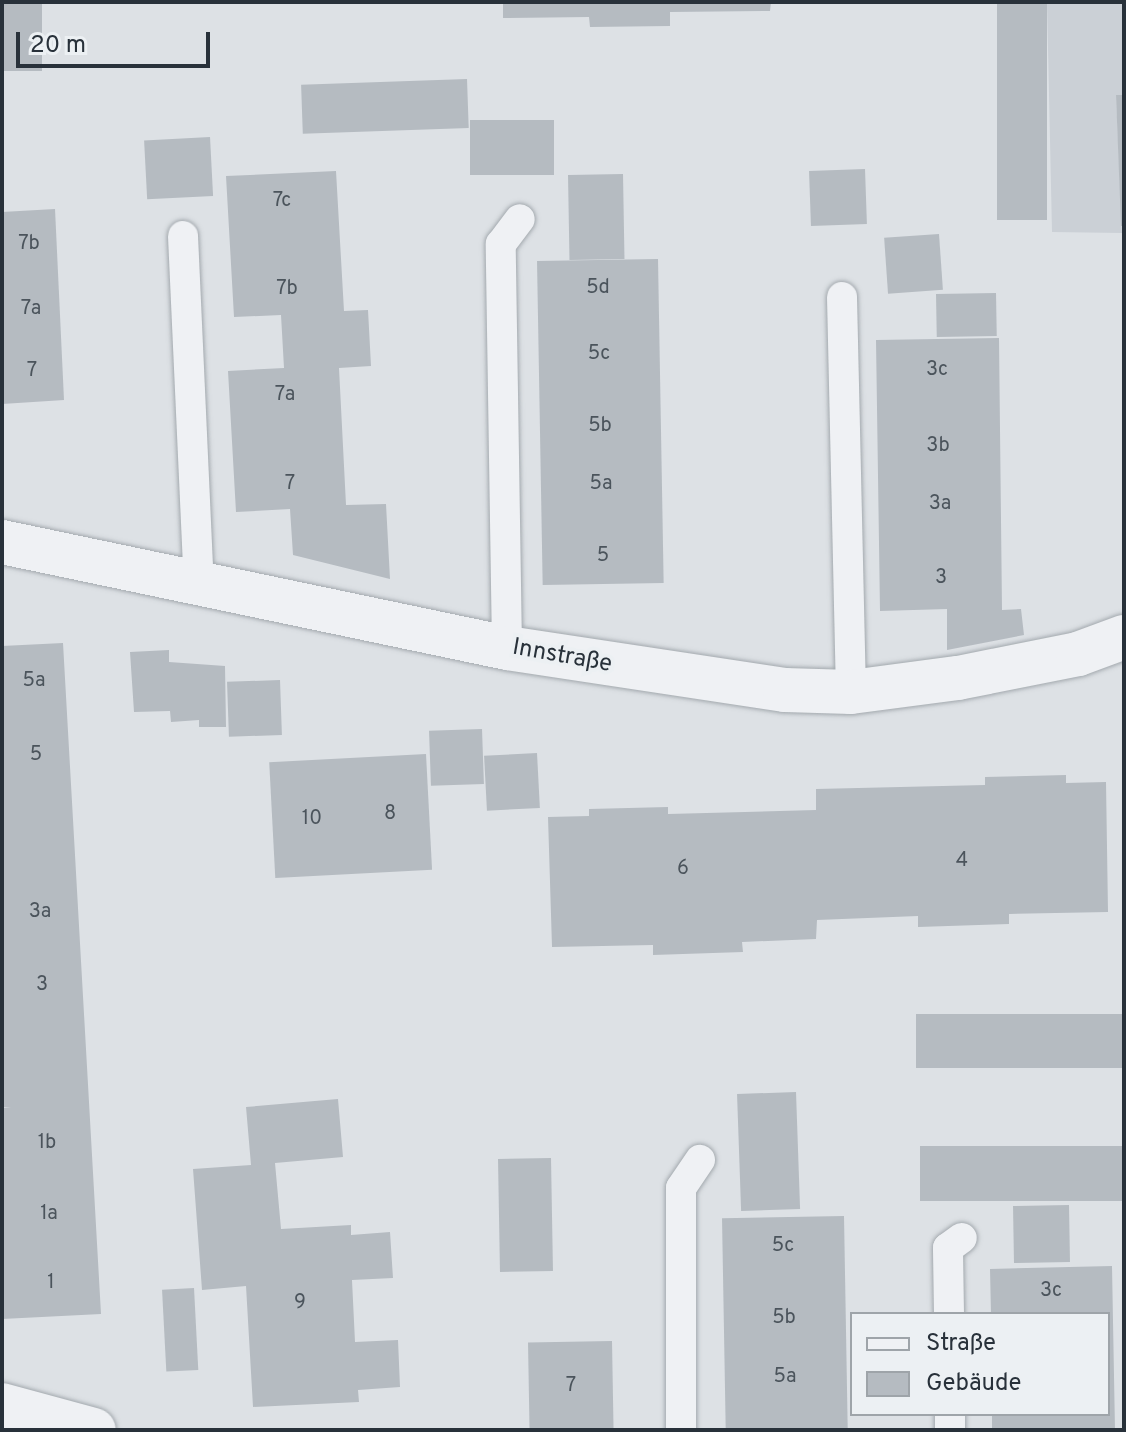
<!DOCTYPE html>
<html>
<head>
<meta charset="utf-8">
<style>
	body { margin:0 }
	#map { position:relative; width:1126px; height:1432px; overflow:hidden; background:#dde1e5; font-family:Overpass,sans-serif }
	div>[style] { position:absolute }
	.built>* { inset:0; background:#cbd0d6 }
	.building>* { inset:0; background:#b5bbc1; transform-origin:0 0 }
	.roads { filter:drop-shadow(0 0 2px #a3a9ae) drop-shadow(0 0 2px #a3a9ae) }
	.lane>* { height:30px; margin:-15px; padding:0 15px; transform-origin:15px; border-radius:15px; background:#eff1f4 }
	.street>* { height:44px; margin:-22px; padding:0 22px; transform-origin:22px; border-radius:22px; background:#eff1f4 }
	span { translate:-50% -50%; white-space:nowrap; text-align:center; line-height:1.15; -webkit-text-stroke:8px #ecf0f3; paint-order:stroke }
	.number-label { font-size:20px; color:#4b545c }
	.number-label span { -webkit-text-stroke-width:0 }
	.street-label { font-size:24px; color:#28313a }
	.frame { position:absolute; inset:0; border:4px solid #28313a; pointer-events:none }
	.legend { position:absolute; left:850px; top:1312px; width:260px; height:104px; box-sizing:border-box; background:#ecf0f3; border:2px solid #9ea4a9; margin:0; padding:10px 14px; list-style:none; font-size:24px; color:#28313a }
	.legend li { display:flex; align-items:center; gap:16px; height:40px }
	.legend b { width:40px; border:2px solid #9ea4a9 }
	.scale { position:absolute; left:16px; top:32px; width:194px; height:36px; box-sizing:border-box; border:4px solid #28313a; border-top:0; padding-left:10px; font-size:24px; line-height:28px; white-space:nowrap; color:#28313a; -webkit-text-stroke:6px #ecf0f3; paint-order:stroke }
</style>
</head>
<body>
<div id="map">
	<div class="built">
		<i style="clip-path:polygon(1047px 2px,1124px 2px,1124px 95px,1116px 95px,1122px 233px,1052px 232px)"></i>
	</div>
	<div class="building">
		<i style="left:2px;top:2px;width:40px;height:69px"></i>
		<i style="clip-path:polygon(503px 2px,771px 2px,770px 11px,670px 12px,670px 26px,590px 27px,589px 17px,503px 18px)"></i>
		<i style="left:997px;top:2px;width:50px;height:218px"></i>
		<i style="left:467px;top:79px;width:49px;height:166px;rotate:88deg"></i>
		<i style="clip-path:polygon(1116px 95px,1124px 95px,1124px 226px,1121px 226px)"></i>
		<i style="left:554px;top:120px;width:55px;height:84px;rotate:90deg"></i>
		<i style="left:210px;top:137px;width:59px;height:66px;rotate:87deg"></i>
		<i style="left:865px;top:169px;width:55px;height:56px;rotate:88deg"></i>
		<i style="clip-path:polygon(336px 171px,344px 311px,368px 310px,371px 366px,339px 368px,346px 505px,386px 504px,390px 579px,293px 555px,290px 509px,236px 512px,228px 371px,284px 368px,281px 315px,234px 317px,226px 176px)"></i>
		<i style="left:623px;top:174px;width:85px;height:55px;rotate:89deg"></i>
		<i style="clip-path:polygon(55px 209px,64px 400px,2px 404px,2px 212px)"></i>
		<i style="left:939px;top:234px;width:56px;height:55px;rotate:86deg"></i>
		<i style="left:658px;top:259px;width:324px;height:121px;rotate:89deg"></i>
		<i style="left:996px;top:293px;width:43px;height:60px;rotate:89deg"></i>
		<i style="clip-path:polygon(999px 338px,1002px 610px,1021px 609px,1024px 635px,947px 650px,947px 609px,880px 611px,876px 340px)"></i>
		<i style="clip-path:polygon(63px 643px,101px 1314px,2px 1319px,2px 1108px,11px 1108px,2px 1107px,2px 646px)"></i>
		<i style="clip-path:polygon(169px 650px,169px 662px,225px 666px,226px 727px,199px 727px,199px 720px,171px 722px,170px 711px,134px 712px,130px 652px)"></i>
		<i style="left:280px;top:680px;width:55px;height:53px;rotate:88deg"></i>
		<i style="left:482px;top:729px;width:55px;height:53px;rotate:88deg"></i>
		<i style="left:537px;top:753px;width:55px;height:53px;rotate:87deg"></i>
		<i style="left:426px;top:754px;width:116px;height:157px;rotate:87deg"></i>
		<i style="clip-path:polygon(1066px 775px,1066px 783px,1106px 782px,1108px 912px,1009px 914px,1009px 924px,918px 927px,918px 916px,817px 920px,816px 939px,742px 942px,743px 952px,653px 955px,653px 945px,552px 947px,548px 817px,589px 816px,589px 809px,668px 807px,668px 814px,816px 810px,816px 789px,985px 785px,985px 777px)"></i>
		<i style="left:1124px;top:1014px;width:54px;height:208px;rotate:90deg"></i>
		<i style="left:796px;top:1092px;width:117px;height:59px;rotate:88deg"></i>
		<i style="clip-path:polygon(338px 1099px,343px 1157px,275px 1163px,281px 1229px,351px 1225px,351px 1235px,390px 1232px,393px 1278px,352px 1280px,355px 1342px,398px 1340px,400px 1387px,358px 1390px,359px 1402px,253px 1407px,246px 1286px,202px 1290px,193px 1169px,251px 1165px,246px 1107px)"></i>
		<i style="left:1124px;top:1146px;width:55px;height:204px;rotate:90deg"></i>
		<i style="left:551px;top:1158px;width:113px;height:53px;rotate:89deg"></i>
		<i style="left:1069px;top:1205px;width:57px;height:56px;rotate:89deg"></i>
		<i style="left:844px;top:1216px;width:214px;height:122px;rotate:89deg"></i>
		<i style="clip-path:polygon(1112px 1266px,1115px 1430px,992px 1430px,992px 1414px,1108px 1414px,1108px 1314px,991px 1314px,990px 1269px)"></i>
		<i style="left:194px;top:1288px;width:82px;height:32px;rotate:87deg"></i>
		<i style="left:612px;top:1341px;width:89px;height:84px;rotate:89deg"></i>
	</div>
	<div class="roads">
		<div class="lane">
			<i style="left:183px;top:236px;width:346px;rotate:87.4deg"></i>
			<i style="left:842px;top:297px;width:395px;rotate:88.7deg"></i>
			<i style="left:507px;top:648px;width:404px;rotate:-90.9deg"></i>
			<i style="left:501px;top:244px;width:31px;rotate:-53deg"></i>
			<i style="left:949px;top:1314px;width:66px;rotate:-90.9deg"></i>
			<i style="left:948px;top:1248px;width:17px;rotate:-36deg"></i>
			<i style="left:950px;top:1414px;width:16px;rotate:90deg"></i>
			<i style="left:681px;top:1430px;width:242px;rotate:-90deg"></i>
			<i style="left:681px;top:1188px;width:34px;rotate:-56deg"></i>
		</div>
		<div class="street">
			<i style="left:2px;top:542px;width:516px;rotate:11.85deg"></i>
			<i style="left:507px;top:648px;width:281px;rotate:8.6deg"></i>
			<i style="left:785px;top:690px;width:66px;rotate:1.7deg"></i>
			<i style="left:851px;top:692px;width:108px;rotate:-7.5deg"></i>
			<i style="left:958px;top:678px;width:122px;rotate:-11.3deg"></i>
			<i style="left:1078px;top:654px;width:49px;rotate:-20.3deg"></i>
			<i style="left:2px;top:1405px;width:95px;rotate:15.2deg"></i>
		</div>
	</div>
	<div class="number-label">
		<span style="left:282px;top:201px">7c</span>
		<span style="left:29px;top:244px">7b</span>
		<span style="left:598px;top:288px">5d</span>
		<span style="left:287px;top:289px">7b</span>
		<span style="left:31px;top:309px">7a</span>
		<span style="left:599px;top:354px">5c</span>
		<span style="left:937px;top:370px">3c</span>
		<span style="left:32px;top:371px">7</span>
		<span style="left:285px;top:395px">7a</span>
		<span style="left:600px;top:426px">5b</span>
		<span style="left:938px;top:446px">3b</span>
		<span style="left:290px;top:484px">7</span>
		<span style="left:601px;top:484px">5a</span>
		<span style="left:940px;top:504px">3a</span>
		<span style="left:603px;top:556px">5</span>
		<span style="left:941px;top:578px">3</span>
		<span style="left:34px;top:681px">5a</span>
		<span style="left:36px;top:755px">5</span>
		<span style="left:390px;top:814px">8</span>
		<span style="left:312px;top:819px">10</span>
		<span style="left:962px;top:861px">4</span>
		<span style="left:683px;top:869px">6</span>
		<span style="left:40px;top:912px">3a</span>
		<span style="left:42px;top:985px">3</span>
		<span style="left:47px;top:1143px">1b</span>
		<span style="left:49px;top:1214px">1a</span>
		<span style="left:783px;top:1246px">5c</span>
		<span style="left:51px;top:1283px">1</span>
		<span style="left:1051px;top:1291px">3c</span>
		<span style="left:300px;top:1303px">9</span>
		<span style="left:784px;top:1318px">5b</span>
		<span style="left:785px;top:1377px">5a</span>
		<span style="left:571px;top:1386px">7</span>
	</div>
	<div class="street-label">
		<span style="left:562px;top:657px;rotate:10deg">Innstraße</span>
	</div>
	<div class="frame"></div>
	<ul class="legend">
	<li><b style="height:10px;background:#eff1f4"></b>Straße</li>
	<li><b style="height:22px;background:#b5bbc1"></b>Gebäude</li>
	</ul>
	<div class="scale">20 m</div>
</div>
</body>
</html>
